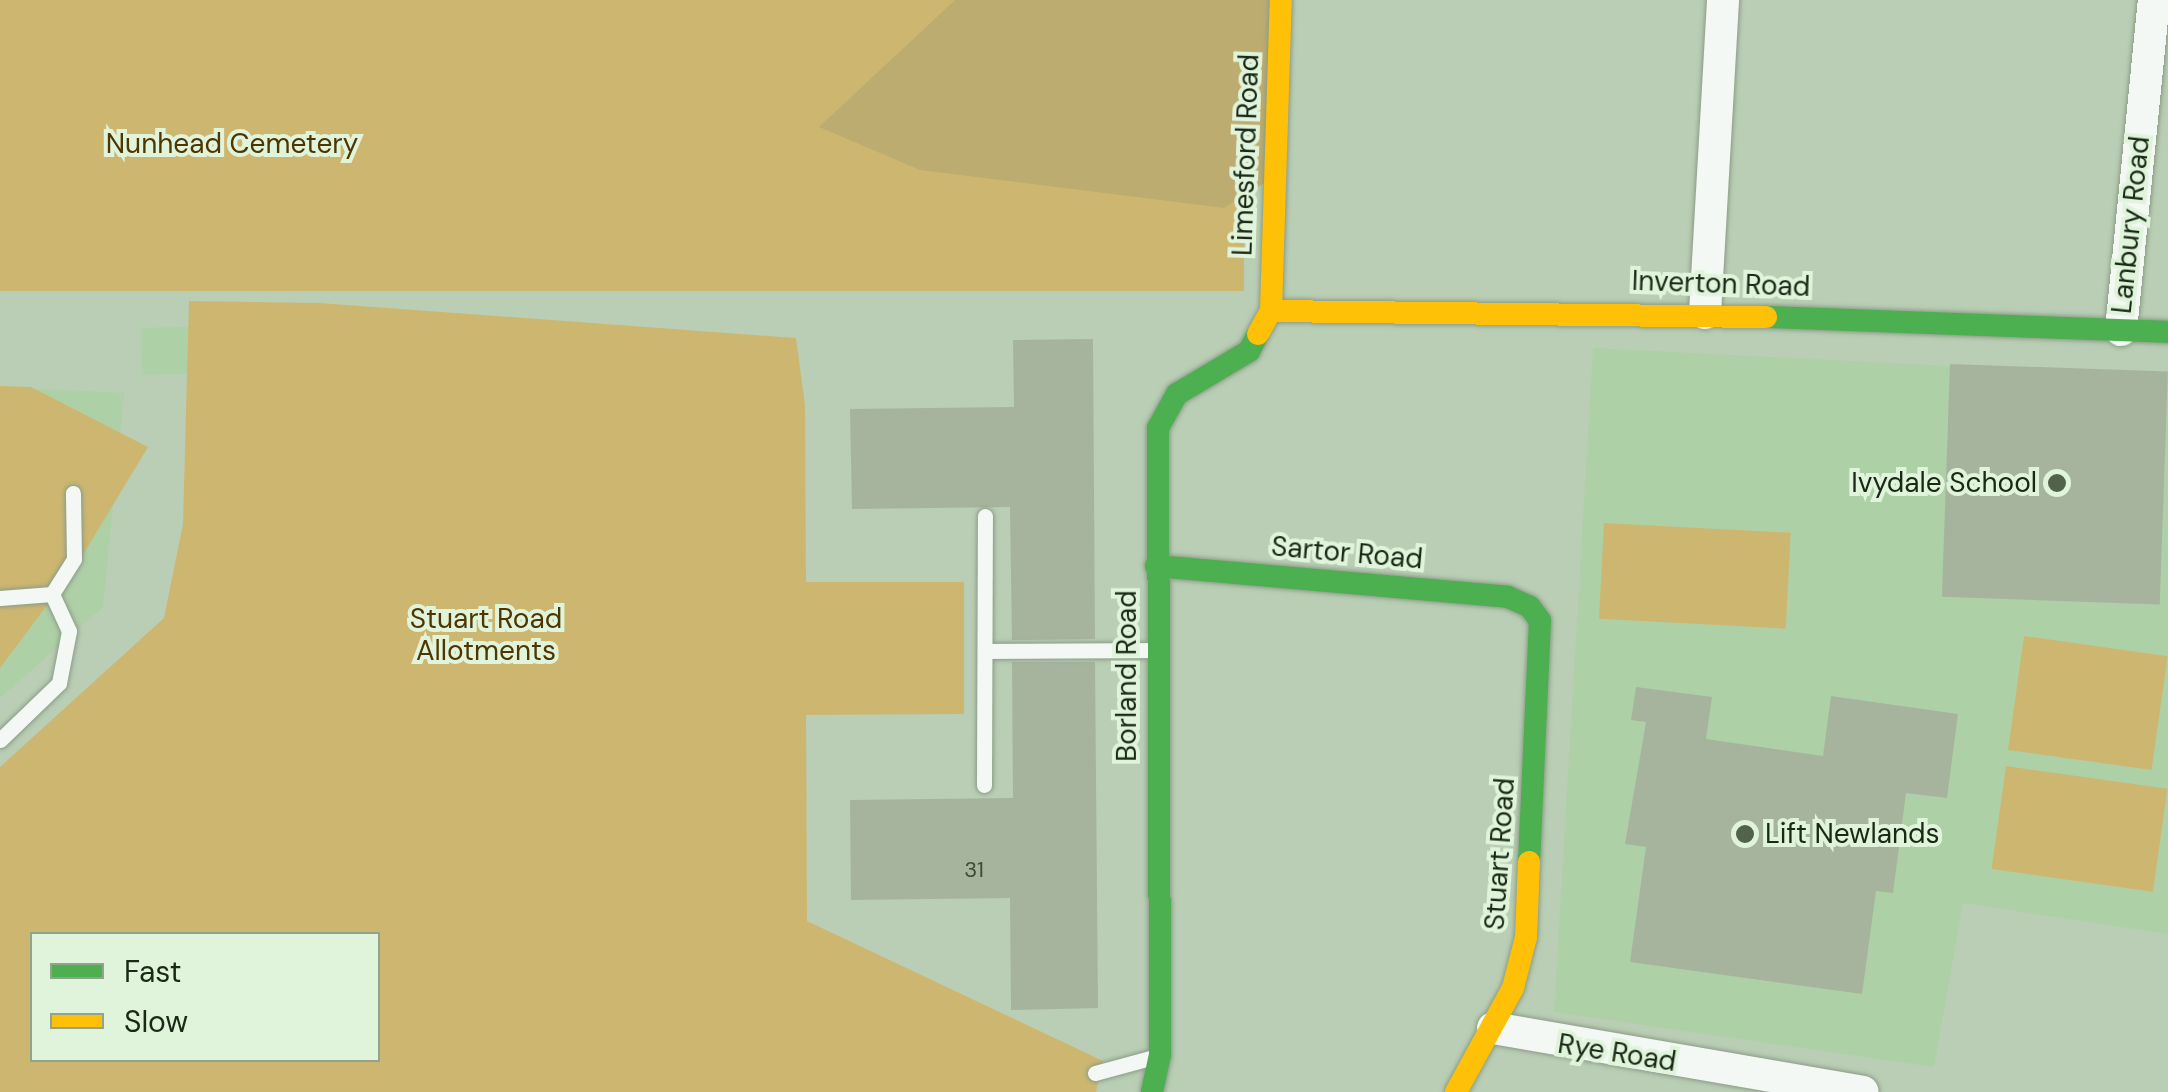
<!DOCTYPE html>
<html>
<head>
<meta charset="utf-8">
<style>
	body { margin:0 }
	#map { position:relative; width:2168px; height:1092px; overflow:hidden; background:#b9ceb4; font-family:"DM Sans",sans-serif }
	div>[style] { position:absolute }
	.built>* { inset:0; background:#aed0a6; transform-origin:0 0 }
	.green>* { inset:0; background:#cdb770; transform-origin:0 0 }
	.forest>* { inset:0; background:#bdac6f }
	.building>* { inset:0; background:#a7b49d; transform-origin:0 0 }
	.roads { filter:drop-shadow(0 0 2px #8c9c88) drop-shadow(0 0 2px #8c9c88) }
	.lane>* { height:15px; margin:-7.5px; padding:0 7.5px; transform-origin:7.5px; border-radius:7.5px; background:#f4f8f4 }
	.street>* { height:32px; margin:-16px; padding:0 16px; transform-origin:16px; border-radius:16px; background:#f4f8f4 }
	.fast>* { height:22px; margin:-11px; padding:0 11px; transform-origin:11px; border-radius:11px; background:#4caf50 }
	.slow>* { height:22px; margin:-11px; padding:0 11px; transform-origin:11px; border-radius:11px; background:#ffc107 }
	.dots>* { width:28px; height:28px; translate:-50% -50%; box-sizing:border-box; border:5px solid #e0f4dc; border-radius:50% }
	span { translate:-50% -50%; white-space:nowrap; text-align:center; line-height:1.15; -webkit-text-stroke:8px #e0f4dc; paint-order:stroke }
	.number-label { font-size:22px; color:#3d4b38 }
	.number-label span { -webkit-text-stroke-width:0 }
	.park-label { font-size:28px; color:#4f3601 }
	.street-label { font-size:28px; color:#1a2816 }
	.poi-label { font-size:28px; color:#1a2816 }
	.right { translate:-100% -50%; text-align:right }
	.left { translate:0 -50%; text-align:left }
	.legend { position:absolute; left:30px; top:932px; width:350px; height:130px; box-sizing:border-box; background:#e0f4dc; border:2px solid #91a28d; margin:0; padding:12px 18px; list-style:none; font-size:30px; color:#1a2816 }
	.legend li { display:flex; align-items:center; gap:20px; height:50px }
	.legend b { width:50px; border:2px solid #91a28d }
</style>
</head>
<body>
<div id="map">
	<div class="built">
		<i style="left:190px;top:327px;width:47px;height:49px;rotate:89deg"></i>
		<i style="clip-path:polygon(1593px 348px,2168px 377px,2168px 934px,1963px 903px,1934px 1067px,1554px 1012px)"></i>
		<i style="clip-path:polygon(0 387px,124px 393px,103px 607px,0 698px)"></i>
	</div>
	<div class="green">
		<i style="left:0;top:0;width:1244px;height:291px"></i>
		<i style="clip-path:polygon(evenodd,189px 301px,319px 303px,796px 338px,805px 405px,806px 582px,964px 582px,964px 714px,806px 715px,807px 921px,1103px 1061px,1096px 1092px,0 1092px,0 767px,164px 618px,183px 524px,189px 301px,32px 934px,378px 934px,378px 1060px,32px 1060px,32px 934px)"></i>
		<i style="clip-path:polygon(0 386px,31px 387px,148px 447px,75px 568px,0 668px)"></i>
		<i style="left:1604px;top:523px;width:187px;height:96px;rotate:3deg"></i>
		<i style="left:2024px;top:636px;width:145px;height:115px;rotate:8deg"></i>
		<i style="left:2006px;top:766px;width:163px;height:104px;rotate:8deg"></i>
	</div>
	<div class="forest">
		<i style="clip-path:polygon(955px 0,1281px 0,1274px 177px,1224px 208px,920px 170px,819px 127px)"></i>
	</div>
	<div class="building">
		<i style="clip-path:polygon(1093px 339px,1095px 639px,1012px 640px,1010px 507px,852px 509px,850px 409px,1014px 407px,1013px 340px)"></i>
		<i style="left:1950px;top:364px;width:218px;height:233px;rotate:2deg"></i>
		<i style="clip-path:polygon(1012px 662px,1095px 662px,1098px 1008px,1011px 1010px,1010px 898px,851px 900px,850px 800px,1013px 798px)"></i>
		<i style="clip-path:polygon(1636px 687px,1712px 697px,1706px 739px,1823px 756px,1831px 696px,1958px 714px,1947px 798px,1906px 793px,1893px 893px,1876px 891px,1862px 994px,1630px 962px,1646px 847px,1625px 844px,1646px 722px,1631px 720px)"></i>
	</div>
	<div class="roads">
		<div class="lane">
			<i style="left:0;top:598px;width:52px;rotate:-4.4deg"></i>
			<i style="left:52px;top:594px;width:41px;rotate:-57.8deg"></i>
			<i style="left:74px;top:559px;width:66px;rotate:-90.9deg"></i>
			<i style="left:985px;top:651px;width:171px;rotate:-0.3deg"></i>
			<i style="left:0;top:740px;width:82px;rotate:-44deg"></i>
			<i style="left:59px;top:683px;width:53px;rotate:-79.1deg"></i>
			<i style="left:69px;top:631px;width:41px;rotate:-114.7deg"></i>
			<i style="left:984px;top:785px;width:269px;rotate:-89.8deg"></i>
			<i style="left:1095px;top:1073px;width:61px;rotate:-15.2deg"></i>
		</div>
		<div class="street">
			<i style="left:1705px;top:313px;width:314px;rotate:-86.7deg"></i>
			<i style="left:2121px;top:330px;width:332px;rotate:-84.3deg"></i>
			<i style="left:1493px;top:1028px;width:375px;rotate:9.8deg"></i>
		</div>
		<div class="fast">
			<i style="left:1766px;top:317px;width:402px;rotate:2.1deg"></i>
			<i style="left:1156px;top:566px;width:353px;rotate:5deg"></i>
			<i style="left:1508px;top:597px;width:24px;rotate:24deg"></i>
			<i style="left:1530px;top:607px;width:17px;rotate:54deg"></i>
			<i style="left:1540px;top:621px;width:241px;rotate:92.6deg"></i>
			<i style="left:1152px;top:1092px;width:38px;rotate:-78deg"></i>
			<i style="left:1160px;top:1055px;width:627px;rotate:-90.18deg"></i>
			<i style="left:1158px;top:428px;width:39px;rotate:-61deg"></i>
			<i style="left:1177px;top:394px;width:84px;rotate:-30.8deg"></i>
			<i style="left:1249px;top:351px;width:19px;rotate:-62deg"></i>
		</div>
		<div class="slow">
			<i style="left:1271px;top:311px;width:495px;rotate:0.7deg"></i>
			<i style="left:1258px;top:334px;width:26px;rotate:-61deg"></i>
			<i style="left:1271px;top:311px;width:311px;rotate:-88.2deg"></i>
			<i style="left:1456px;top:1092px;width:119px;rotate:-61.3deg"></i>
			<i style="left:1513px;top:988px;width:53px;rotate:-75.7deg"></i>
			<i style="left:1526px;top:937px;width:75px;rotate:-87.7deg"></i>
		</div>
	</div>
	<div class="dots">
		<i style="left:2057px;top:483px;background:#52624d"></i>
		<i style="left:1745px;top:834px;background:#52624d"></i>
	</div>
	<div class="number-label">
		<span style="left:974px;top:870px">31</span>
	</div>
	<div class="park-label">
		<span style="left:232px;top:144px">Nunhead Cemetery</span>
		<span style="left:486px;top:635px">Stuart Road<br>Allotments</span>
	</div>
	<div class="street-label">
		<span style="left:1246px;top:155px;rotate:-88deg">Limesford Road</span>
		<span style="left:2131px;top:225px;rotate:-84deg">Lanbury Road</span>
		<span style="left:1721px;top:284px;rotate:2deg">Inverton Road</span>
		<span style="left:1347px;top:553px;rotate:5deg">Sartor Road</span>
		<span style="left:1127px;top:676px;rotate:-90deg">Borland Road</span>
		<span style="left:1500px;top:854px;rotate:-86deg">Stuart Road</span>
		<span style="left:1617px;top:1053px;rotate:9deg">Rye Road</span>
	</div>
	<div class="poi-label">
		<span class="right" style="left:2037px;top:483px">Ivydale School</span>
		<span class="left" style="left:1765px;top:834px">Lift Newlands</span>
	</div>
	<ul class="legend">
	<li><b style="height:12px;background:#4caf50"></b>Fast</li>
	<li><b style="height:12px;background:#ffc107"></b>Slow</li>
	</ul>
</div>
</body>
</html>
